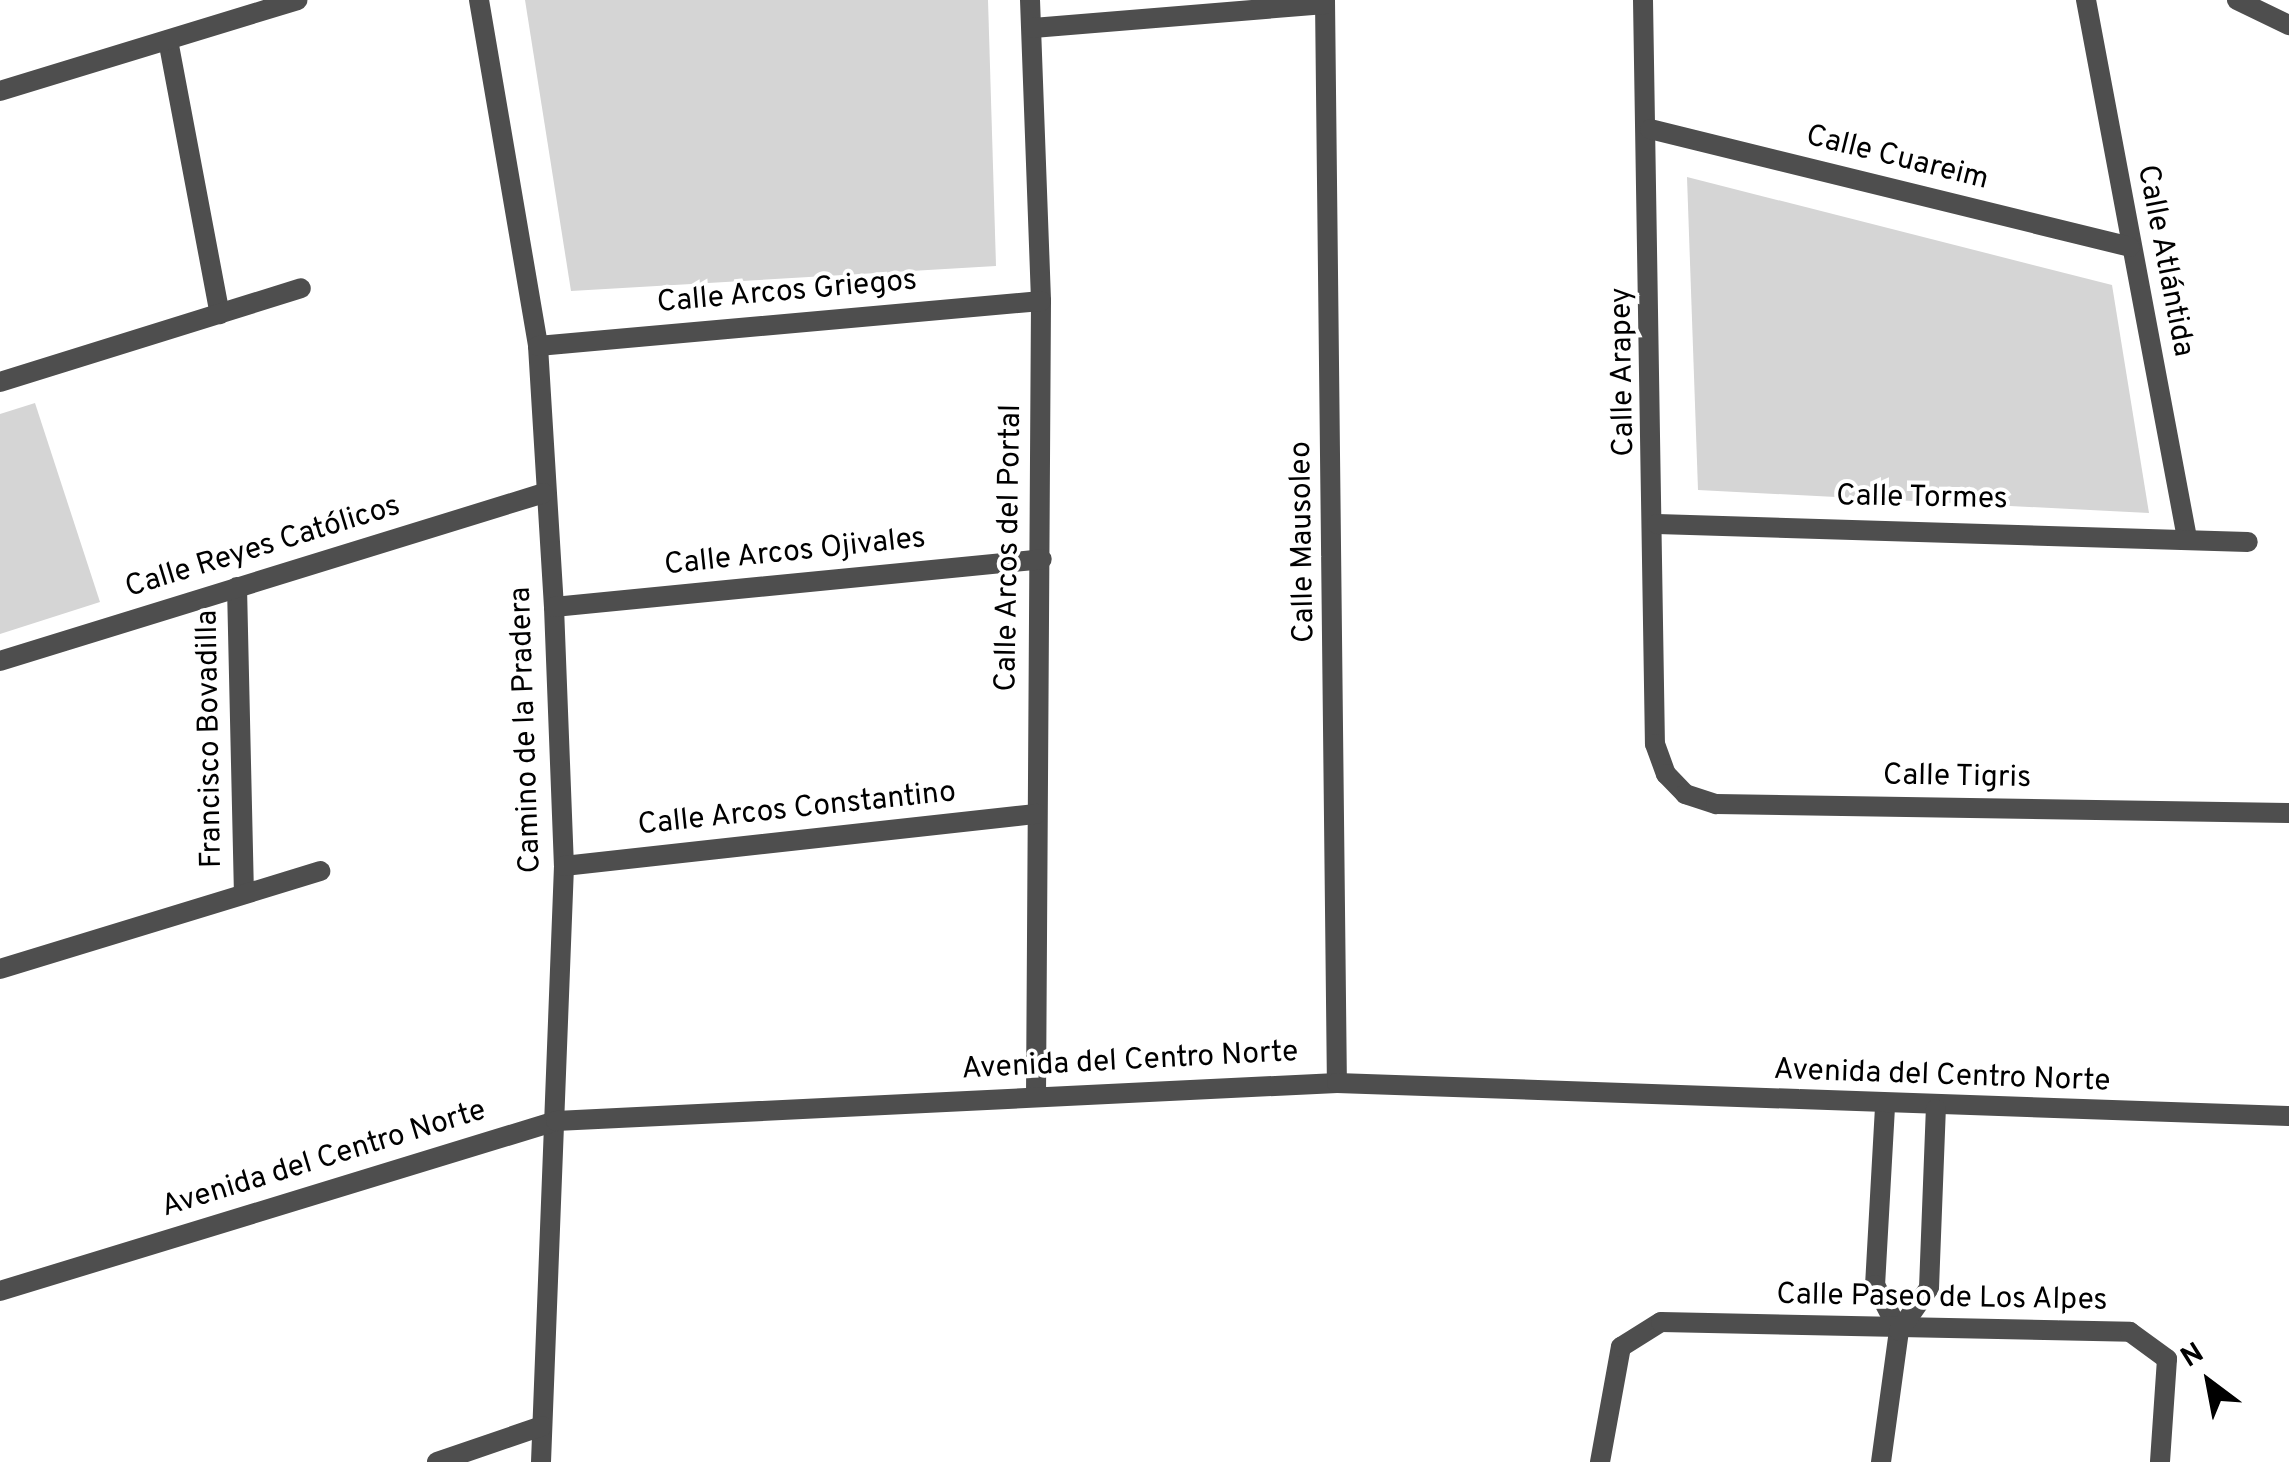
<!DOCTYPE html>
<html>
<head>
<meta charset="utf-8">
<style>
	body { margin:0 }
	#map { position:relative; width:2289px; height:1462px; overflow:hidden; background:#fff; font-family:Overpass,sans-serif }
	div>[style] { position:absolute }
	.green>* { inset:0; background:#d5d5d5 }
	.street>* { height:20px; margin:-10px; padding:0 10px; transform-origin:10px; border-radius:10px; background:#4e4e4e }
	span { translate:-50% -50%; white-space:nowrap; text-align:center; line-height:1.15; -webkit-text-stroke:8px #fff; paint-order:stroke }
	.street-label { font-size:30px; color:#000 }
	.north { position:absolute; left:2159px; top:1332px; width:100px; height:100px; -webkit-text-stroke:8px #fff; paint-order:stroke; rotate:328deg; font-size:28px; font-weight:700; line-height:40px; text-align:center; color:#000 }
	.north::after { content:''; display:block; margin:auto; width:35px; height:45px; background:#000; clip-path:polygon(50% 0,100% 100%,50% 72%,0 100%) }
</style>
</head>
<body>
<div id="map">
	<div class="green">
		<i style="clip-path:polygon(525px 0,988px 0,996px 266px,571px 291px)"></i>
		<i style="clip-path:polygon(1687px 177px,2112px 285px,2149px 513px,1698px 490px)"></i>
		<i style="clip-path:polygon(35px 403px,100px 602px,0 634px,0 414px)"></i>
	</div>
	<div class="street">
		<i style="left:479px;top:0;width:351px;rotate:80.3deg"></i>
		<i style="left:538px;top:346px;width:261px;rotate:86.5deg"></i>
		<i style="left:554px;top:607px;width:259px;rotate:87.8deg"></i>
		<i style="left:564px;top:866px;width:596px;rotate:92.21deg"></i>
		<i style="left:1030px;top:0;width:301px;rotate:87.9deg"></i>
		<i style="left:1041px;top:301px;width:795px;rotate:90.36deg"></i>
		<i style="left:1325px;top:0;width:1083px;rotate:89.37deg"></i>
		<i style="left:1643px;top:0;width:744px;rotate:89.08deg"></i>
		<i style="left:1655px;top:744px;width:32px;rotate:70deg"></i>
		<i style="left:1666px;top:774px;width:28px;rotate:46deg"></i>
		<i style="left:1685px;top:794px;width:33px;rotate:18deg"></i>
		<i style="left:1716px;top:804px;width:573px;rotate:0.9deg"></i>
		<i style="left:2086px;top:0;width:542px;rotate:79.37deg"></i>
		<i style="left:2237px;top:0;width:58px;rotate:25.7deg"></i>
		<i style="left:1033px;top:28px;width:293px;rotate:-4.7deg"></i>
		<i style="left:168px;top:40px;width:279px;rotate:79.3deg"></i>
		<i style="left:0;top:91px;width:311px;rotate:-17deg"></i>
		<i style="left:1650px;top:129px;width:494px;rotate:13.8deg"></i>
		<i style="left:538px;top:346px;width:505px;rotate:-5.11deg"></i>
		<i style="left:0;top:382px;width:315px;rotate:-17.3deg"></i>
		<i style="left:1657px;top:524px;width:591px;rotate:1.74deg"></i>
		<i style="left:237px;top:587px;width:302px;rotate:88.7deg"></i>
		<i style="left:554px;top:607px;width:490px;rotate:-5.6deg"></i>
		<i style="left:0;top:661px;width:569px;rotate:-17.16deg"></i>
		<i style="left:564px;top:866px;width:475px;rotate:-6.3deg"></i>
		<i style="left:0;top:969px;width:335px;rotate:-17deg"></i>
		<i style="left:1885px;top:1107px;width:178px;rotate:93.2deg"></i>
		<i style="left:1875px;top:1285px;width:52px;rotate:62.4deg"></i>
		<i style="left:0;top:1291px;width:581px;rotate:-17deg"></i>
		<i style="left:556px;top:1121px;width:782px;rotate:-2.79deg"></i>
		<i style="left:1337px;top:1083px;width:953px;rotate:1.99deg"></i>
		<i style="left:437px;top:1462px;width:111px;rotate:-18.9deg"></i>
		<i style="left:1600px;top:1462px;width:117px;rotate:-79.7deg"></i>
		<i style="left:1621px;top:1347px;width:47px;rotate:-32deg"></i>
		<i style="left:1661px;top:1322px;width:469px;rotate:1.2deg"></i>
		<i style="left:2130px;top:1332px;width:46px;rotate:36.1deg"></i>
		<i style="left:2167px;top:1359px;width:103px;rotate:93.9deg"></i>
		<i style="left:1881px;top:1462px;width:132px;rotate:-82.2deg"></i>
		<i style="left:1899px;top:1331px;width:52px;rotate:-55.1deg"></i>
		<i style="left:1929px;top:1288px;width:179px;rotate:-87.8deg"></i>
	</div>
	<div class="street-label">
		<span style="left:1897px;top:159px;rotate:14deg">Calle Cuareim</span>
		<span style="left:2164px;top:261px;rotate:79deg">Calle Atlántida</span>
		<span style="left:787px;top:293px;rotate:-5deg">Calle Arcos Griegos</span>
		<span style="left:1624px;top:372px;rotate:-91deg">Calle Arapey</span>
		<span style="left:1922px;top:499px;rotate:1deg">Calle Tormes</span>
		<span style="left:1304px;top:542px;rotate:-91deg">Calle Mausoleo</span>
		<span style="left:263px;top:548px;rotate:-17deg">Calle Reyes Católicos</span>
		<span style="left:1010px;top:548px;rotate:-89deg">Calle Arcos del Portal</span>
		<span style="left:795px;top:553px;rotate:-6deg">Calle Arcos Ojivales</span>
		<span style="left:527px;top:730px;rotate:-92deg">Camino de la Pradera</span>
		<span style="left:211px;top:739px;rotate:-91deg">Francisco Bovadilla</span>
		<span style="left:1957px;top:778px;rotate:1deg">Calle Tigris</span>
		<span style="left:797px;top:810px;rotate:-6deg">Calle Arcos Constantino</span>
		<span style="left:1130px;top:1062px;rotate:-3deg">Avenida del Centro Norte</span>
		<span style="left:1942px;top:1077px;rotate:2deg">Avenida del Centro Norte</span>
		<span style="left:324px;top:1160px;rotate:-17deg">Avenida del Centro Norte</span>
		<span style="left:1942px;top:1299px;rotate:1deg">Calle Paseo de Los Alpes</span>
	</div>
	<div class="north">N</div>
</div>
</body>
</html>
